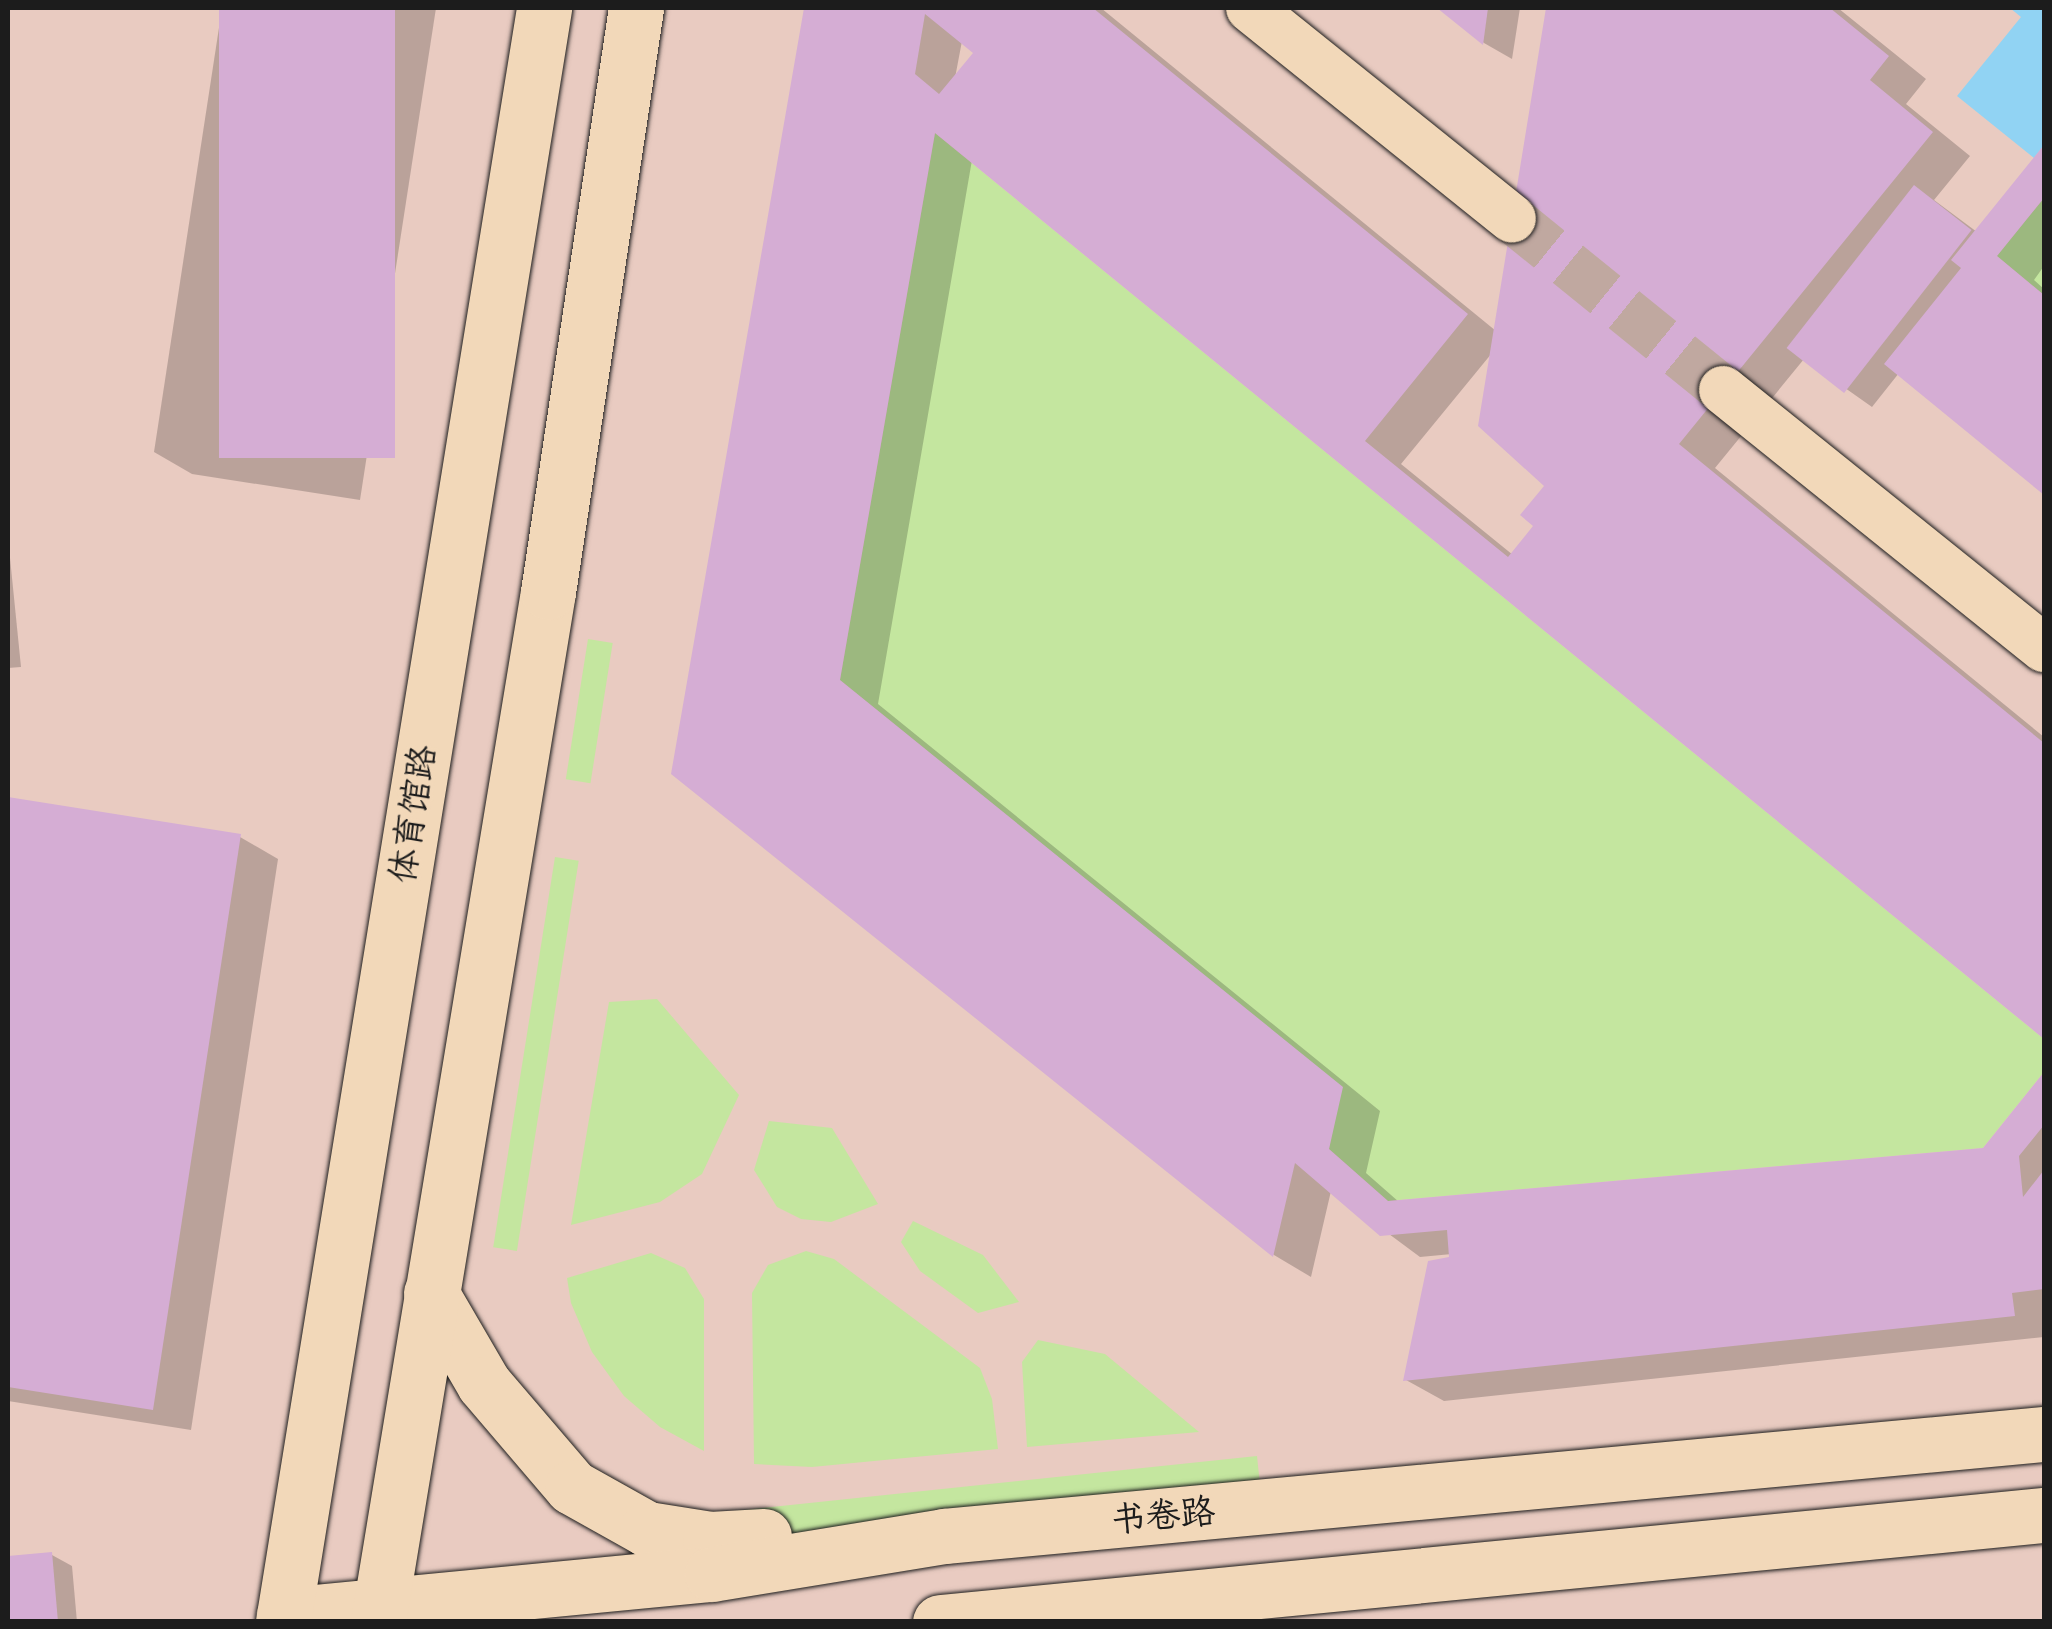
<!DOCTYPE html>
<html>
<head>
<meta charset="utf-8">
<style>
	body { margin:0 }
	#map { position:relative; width:2052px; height:1629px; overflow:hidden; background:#e9cbc1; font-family:"Comic Neue","LXGW WenKai TC",sans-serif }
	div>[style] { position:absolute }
	.green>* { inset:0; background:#c4e69f; transform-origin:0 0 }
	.water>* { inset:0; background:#91d3f3 }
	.shadow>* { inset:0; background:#0003 }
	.building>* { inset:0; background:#d5add4; transform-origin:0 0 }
	.minor-tunnel>* { height:48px; margin-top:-24px; transform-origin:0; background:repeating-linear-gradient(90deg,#c0a8a0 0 48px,transparent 0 72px) }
	.roads { filter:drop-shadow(0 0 2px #1c1c1c) drop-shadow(0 0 2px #1c1c1c) }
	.minor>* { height:48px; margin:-24px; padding:0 24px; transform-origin:24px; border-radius:24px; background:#f2d8b9 }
	.tertiary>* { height:55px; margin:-27.5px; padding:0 27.5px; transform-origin:27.5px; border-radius:27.5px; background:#f2d8b9 }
	.secondary>* { height:55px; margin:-27.5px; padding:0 27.5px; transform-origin:27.5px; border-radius:27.5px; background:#f2d8b9 }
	span { translate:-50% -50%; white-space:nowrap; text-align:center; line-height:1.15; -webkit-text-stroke:8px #f2d8b9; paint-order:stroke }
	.street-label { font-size:35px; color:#1c1c1c }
	.frame { position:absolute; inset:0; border:10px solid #1c1c1c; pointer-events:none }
</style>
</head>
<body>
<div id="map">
	<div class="green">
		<i style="clip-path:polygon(935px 133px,2044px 1039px,2044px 1072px,1983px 1148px,1388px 1201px,1329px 1149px,1342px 1087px,840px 680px)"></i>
		<i style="clip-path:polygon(2044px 198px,2044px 295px,1997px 256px)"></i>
		<i style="left:588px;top:639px;width:25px;height:142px;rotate:9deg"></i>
		<i style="left:555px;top:857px;width:24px;height:395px;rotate:9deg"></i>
		<i style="clip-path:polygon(657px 999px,739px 1095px,702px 1174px,660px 1202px,571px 1225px,609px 1002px)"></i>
		<i style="clip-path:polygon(769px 1121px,832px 1128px,878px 1204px,831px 1222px,801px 1219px,777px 1207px,754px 1170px)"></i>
		<i style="clip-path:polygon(913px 1221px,983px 1255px,1019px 1302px,978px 1313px,920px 1271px,901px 1242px)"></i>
		<i style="clip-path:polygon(806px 1251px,834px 1259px,980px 1368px,992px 1399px,998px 1449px,812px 1467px,754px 1464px,752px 1293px,768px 1265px)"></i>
		<i style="clip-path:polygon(651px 1253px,685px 1268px,704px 1299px,704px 1451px,660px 1427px,624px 1396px,592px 1352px,571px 1303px,567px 1278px)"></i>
		<i style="clip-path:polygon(1038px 1340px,1105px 1354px,1199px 1432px,1027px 1447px,1022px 1362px)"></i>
		<i style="left:1257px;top:1456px;width:30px;height:525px;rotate:84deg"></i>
	</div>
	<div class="water">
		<i style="clip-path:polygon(2010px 8px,2044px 8px,2044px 145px,2034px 158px,1957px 96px,2021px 17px)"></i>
	</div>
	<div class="shadow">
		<i style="clip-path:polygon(222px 8px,436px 8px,360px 500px,192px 474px,154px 452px)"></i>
		<i style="clip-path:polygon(evenodd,806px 8px,1101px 8px,1496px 331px,1548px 8px,1838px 8px,1926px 79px,1906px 104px,1970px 156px,1934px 200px,1977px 232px,2044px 148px,2044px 266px,2034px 280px,2044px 289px,2044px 492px,1899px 373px,1872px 407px,1804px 359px,1715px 468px,2044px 737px,2044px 1036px,972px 160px,878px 704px,1380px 1111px,1366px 1173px,1399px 1202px,1985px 1151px,2044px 1076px,2044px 1337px,1444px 1401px,1406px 1380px,1452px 1254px,1420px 1257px,1331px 1191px,1311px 1277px,1274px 1255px,674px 773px,806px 8px,962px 41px,976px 52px,955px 78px,962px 41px,806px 8px,1492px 353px,1547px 486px,1536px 525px,1513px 555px,1401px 464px,1492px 353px)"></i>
		<i style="clip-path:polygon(1441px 8px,1520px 8px,1512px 59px,1484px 43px)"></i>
		<i style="clip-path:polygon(8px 538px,21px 667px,8px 668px)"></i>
		<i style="clip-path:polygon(8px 800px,240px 837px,278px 859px,191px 1430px,8px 1401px)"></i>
		<i style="clip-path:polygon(52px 1555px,72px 1566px,77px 1622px,8px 1622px,8px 1559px)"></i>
	</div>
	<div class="building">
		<i style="left:219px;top:8px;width:176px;height:450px"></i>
		<i style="clip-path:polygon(evenodd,804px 8px,1093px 8px,1468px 314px,1365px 441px,1508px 557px,1533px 526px,1520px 515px,1544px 486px,1478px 426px,1546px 8px,1830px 8px,1889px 56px,1870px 80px,1933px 132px,1679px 444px,2044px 743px,2044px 1039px,935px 133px,840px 680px,1343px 1087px,1329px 1149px,1388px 1201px,1983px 1148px,2044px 1072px,2044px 1125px,2019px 1156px,2023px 1197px,2044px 1170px,2044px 1289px,2012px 1293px,2015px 1316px,1403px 1381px,1428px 1261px,1449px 1257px,1447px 1230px,1380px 1236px,1295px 1163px,1273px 1257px,671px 774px,804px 8px,925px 14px,973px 53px,939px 94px,915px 74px,925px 14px)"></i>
		<i style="clip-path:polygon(1437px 8px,1488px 8px,1483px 45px)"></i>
		<i style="clip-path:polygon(2044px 145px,2044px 198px,1997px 256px,2044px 295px,2044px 495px,1884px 364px,1961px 268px,1951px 260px)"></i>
		<i style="left:1914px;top:185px;width:73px;height:207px;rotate:38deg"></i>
		<i style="clip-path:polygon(8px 797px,241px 834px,153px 1410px,8px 1387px)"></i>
		<i style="clip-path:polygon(52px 1552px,58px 1622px,8px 1622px,8px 1556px)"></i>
	</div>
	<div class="minor-tunnel">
		<i style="left:1512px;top:219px;width:272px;rotate:39deg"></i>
	</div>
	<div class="roads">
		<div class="minor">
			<i style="left:1250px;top:8px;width:336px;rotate:38.8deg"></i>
			<i style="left:1723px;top:390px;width:412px;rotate:38.8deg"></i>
		</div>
		<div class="tertiary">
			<i style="left:431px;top:1293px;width:105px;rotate:59.8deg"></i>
			<i style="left:484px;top:1384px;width:135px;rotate:49.5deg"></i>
			<i style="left:572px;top:1487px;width:86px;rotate:29.2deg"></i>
			<i style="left:647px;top:1529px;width:64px;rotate:9deg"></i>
			<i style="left:710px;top:1539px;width:54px;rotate:-3.2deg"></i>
			<i style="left:284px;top:1615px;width:430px;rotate:-5.5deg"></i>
			<i style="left:712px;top:1574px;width:235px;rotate:-9.3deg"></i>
			<i style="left:944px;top:1536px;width:1105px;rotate:-5.3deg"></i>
			<i style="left:940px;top:1622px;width:1109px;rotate:-5.54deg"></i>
		</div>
		<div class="secondary">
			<i style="left:283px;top:1622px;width:1635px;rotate:-80.81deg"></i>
			<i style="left:378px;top:1622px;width:1044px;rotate:-80.63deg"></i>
			<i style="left:548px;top:592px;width:591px;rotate:-81.43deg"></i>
		</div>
	</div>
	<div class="street-label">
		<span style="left:413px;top:814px;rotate:-81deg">体育馆路</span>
		<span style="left:1163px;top:1516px;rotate:-5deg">书卷路</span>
	</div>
	<div class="frame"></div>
</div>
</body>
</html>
